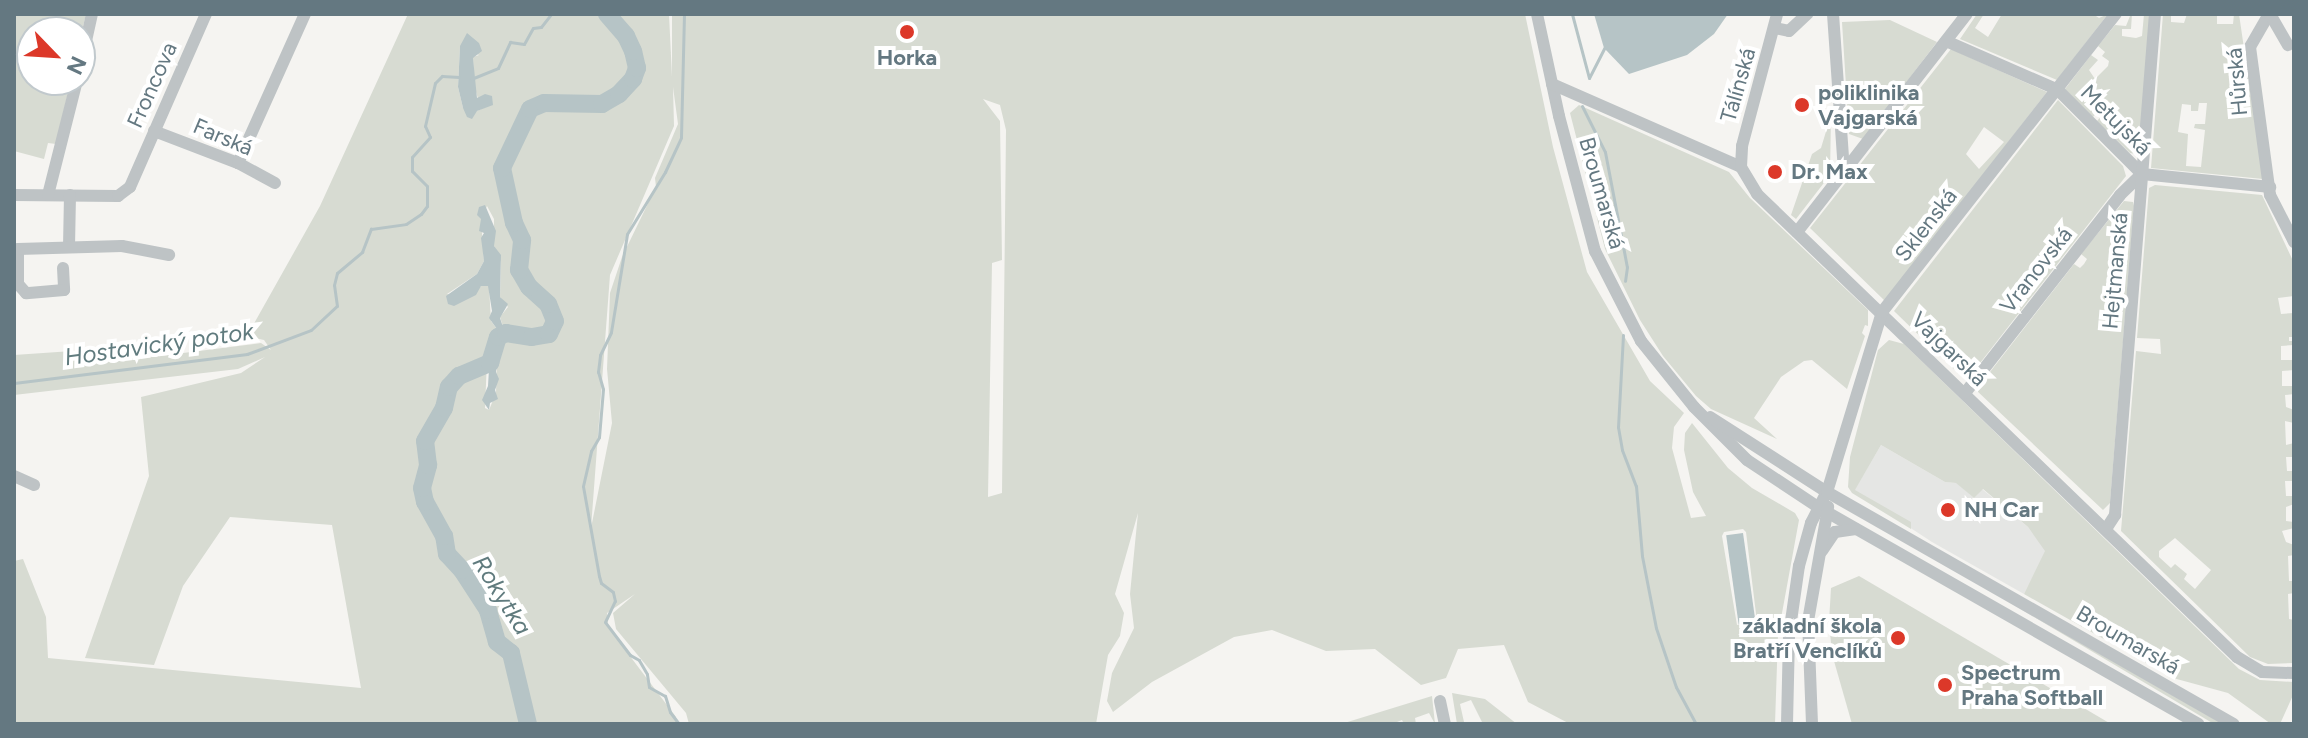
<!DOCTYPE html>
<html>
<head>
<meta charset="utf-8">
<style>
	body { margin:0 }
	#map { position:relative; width:2308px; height:738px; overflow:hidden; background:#f5f4f1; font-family:Figtree,sans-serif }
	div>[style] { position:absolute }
	.built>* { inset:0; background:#e5e6e4 }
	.green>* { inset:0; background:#d7dbd2 }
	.water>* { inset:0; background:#b6c4c6; transform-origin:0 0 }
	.stream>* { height:3px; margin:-1.5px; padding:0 1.5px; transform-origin:1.5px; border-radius:1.5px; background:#b6c4c6 }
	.river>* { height:18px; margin:-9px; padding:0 9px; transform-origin:9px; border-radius:9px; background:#b6c4c6 }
	.minor>* { height:12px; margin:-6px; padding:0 6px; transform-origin:6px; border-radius:6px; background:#bec3c5 }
	.dots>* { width:22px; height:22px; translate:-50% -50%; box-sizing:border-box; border:4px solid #fff; border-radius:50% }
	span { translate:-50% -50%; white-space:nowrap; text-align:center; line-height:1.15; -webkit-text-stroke:8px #fff; paint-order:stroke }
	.poi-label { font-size:22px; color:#647881; font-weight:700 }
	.left { translate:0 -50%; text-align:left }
	.right { translate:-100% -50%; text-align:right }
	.street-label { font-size:22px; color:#647881 }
	.water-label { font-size:24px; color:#607b7e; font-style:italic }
	.frame { position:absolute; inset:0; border:16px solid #647881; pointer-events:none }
	.north { position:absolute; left:16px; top:16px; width:80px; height:80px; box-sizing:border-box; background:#fff; border:2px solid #c1c9cd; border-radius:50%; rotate:115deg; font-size:22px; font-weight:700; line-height:32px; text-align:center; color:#647881 }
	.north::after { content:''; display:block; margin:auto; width:28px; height:36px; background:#dc3829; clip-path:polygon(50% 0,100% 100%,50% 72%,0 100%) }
</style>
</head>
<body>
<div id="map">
	<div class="built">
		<i style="clip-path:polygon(1881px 445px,1945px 482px,1957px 483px,1974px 498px,1982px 489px,2028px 527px,2046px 551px,2024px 594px,1932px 542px,1854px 491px)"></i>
	</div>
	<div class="green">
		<i style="clip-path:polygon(14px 14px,86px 14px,80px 39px,80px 32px,32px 32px,32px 80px,71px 80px,56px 144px,48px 143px,44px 159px,14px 151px)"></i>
		<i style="clip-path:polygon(evenodd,408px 14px,669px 14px,672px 77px,672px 14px,1525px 14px,1553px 147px,1587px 272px,1650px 381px,1684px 413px,1674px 427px,1672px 448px,1691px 518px,1706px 516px,1693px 492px,1684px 450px,1685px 433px,1692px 423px,1728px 468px,1752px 488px,1795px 513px,1799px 520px,1778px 635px,1775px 724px,1570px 724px,1528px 702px,1504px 645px,1458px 649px,1446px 678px,1421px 685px,1375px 649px,1326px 651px,1272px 630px,1234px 637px,1152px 682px,1113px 712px,1107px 701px,1112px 673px,1134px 628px,1130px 594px,1138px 513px,1115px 594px,1124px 613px,1120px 636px,1108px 655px,1096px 724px,689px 724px,686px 713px,616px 629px,613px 613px,635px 594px,607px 613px,608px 627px,676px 717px,677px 724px,14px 724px,14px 561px,23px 559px,46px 617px,48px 658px,361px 688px,332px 525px,230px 517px,183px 586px,154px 665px,85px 658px,149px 476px,141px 397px,241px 373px,265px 357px,238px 369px,14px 395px,14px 355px,116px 348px,136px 359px,261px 343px,271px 350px,264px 340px,247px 336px,320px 206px,408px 14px,460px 46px,479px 55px,473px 57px,474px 85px,481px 109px,477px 111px,463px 108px,458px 87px,460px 46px,408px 14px,673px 87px,678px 124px,655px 178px,656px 187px,622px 257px,610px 293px,607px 369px,612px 423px,591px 528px,610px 275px,674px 126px,673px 87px,408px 14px,983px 99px,1000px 105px,1006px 130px,1002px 493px,988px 497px,992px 263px,1002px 260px,1000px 121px,983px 99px,408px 14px,487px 206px,494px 219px,494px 246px,501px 262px,500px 297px,508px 307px,500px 317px,506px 336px,497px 351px,496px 393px,489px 410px,485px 408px,487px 360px,492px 334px,497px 329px,491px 321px,489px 286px,481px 286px,472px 296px,447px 294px,477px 274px,484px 261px,481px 219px,487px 206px,408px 14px,1743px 529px,1746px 532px,1757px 622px,1745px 629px,1745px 624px,1737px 625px,1722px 536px,1724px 532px,1743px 529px)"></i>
		<i style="clip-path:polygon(1977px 14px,1984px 14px,1975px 28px,1988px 37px,2002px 14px,2093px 14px,2099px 18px,2108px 14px,2057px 80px,1960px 39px)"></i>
		<i style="clip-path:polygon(2123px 14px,2132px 14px,2131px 29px,2122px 29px,2122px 36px,2136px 38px,2142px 36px,2144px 14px,2151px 14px,2140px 150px,2136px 154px,2130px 153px,2097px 121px,2103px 114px,2099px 110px,2093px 117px,2065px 89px,2091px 55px,2098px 60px,2089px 70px,2095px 79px,2108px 66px,2109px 61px,2102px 56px,2105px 52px,2098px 46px,2115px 25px,2126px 26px,2130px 16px)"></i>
		<i style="clip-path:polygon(evenodd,2163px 14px,2171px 14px,2171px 22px,2184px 23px,2187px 14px,2217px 14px,2217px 24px,2233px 24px,2234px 14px,2239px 14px,2263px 179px,2151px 168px,2163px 14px,2199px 103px,2207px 103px,2205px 124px,2195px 124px,2194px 128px,2205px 130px,2201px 167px,2186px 166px,2188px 134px,2178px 132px,2182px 104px,2191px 105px,2191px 111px,2198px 111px,2199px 103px)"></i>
		<i style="clip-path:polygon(1890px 20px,1937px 42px,1863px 139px,1849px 134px,1842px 22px)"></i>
		<i style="clip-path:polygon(evenodd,1951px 49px,2047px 92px,1885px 301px,1810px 228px,1951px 49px,1984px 127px,2004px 142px,1979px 169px,1966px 154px,1984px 127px)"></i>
		<i style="clip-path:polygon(2058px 100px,2123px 166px,2126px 176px,1966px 381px,1894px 311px)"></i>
		<i style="clip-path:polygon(1579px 105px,1729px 172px,1750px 198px,1868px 310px,1868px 326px,1865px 325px,1862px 333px,1865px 336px,1847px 389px,1812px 360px,1804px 361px,1781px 377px,1754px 418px,1777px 439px,1711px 409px,1696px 396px,1663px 356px,1640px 320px,1605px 249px,1570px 113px)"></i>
		<i style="clip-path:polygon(1831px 115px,1830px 175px,1796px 219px,1791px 215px,1812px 154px,1821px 148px)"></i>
		<i style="clip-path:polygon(evenodd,2155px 185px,2262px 195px,2294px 263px,2294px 296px,2278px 298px,2281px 314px,2294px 313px,2294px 337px,2289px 337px,2289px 341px,2294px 341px,2294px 345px,2281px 346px,2281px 360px,2294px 360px,2294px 370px,2282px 371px,2282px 386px,2294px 386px,2294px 394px,2285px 395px,2286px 407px,2294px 410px,2294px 423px,2285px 421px,2286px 445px,2294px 443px,2294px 457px,2286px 457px,2287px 471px,2294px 471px,2294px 481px,2285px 481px,2286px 496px,2294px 496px,2294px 504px,2286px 507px,2286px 521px,2294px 522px,2294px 528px,2282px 531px,2286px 542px,2294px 545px,2294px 555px,2288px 556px,2289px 581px,2294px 581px,2294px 593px,2288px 594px,2289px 619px,2294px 620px,2294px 663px,2268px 664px,2250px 657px,2121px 531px,2136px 351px,2161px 354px,2160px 339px,2137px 338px,2149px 188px,2155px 185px,2175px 538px,2211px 570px,2195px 589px,2184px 579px,2187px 574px,2175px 564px,2171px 568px,2159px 557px,2159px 551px,2175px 538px)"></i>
		<i style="clip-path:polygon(2124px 201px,2133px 202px,2134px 206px,2110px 503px,2103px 510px,1976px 390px,2074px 264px,2080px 268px,2084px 264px,2087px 259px,2081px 254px)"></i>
		<i style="clip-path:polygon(1889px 340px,1904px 344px,2239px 669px,2260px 680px,2294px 682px,2294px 693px,2280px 724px,2271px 724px,2228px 693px,2173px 678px,2024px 594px,2045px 551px,2028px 527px,1983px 489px,1974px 498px,1956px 483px,1945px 482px,1881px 445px,1855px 490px,1911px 522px,1911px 529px,1852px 493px,1848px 487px,1850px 457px,1878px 350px)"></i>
		<i style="clip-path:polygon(1859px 576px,2111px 724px,1852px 724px,1832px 654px,1829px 622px,1831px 588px)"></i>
		<i style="clip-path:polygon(2007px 601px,2223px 724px,2214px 724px)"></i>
		<i style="clip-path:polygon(1452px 693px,1485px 699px,1517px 724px,1483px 724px,1471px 700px,1460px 704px,1464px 722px,1457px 724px)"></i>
		<i style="clip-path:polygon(1432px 696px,1435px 724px,1429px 713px,1415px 718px,1416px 724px,1404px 724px,1402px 720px,1392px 724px,1341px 724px)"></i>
	</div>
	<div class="water">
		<i style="clip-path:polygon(1594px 14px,1728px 14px,1714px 34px,1687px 55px,1629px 74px,1604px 48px)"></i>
		<i style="clip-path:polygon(467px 33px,479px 43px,482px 51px,473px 58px,477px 98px,485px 94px,492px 96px,493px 105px,477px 111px,472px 119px,467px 117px,463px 108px,458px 87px,460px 46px)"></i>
		<i style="clip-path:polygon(485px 205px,496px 231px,494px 246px,501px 255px,500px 297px,508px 304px,500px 318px,506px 336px,497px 351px,496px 372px,499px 379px,495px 390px,498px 399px,490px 403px,489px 410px,482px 400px,488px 386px,489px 369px,484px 364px,491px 351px,492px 334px,497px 329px,489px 318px,492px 311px,488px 286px,481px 286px,476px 295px,454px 306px,448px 304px,446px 296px,477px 274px,484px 261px,481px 238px,484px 233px,479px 231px,481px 219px,477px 215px,479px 207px)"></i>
		<i style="left:1743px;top:533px;width:90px;height:17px;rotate:82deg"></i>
	</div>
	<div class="stream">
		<i style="left:610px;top:14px;width:4px;rotate:56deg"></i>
		<i style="left:1572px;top:14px;width:66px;rotate:75.1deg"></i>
		<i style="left:1589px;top:78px;width:34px;rotate:-63deg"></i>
		<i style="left:471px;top:79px;width:29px;rotate:-22deg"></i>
		<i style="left:498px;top:68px;width:29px;rotate:-65deg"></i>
		<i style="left:510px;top:42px;width:14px;rotate:8deg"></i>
		<i style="left:524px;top:44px;width:18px;rotate:-61deg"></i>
		<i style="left:533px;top:28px;width:8px;rotate:-7deg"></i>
		<i style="left:541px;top:27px;width:16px;rotate:-52deg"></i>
		<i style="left:1582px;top:106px;width:51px;rotate:63.4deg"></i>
		<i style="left:1605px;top:152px;width:117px;rotate:79.2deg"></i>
		<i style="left:1627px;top:267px;width:14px;rotate:98deg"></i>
		<i style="left:1623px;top:335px;width:92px;rotate:93.1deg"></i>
		<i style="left:1618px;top:427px;width:23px;rotate:80deg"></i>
		<i style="left:1622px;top:450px;width:39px;rotate:69deg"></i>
		<i style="left:1636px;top:486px;width:70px;rotate:85.1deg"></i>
		<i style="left:1642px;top:556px;width:73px;rotate:79deg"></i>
		<i style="left:1656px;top:628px;width:62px;rotate:71.3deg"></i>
		<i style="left:1676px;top:687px;width:42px;rotate:61.6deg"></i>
		<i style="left:14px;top:383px;width:235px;rotate:-7.1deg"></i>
		<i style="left:247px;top:354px;width:68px;rotate:-20.6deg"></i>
		<i style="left:311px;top:330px;width:35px;rotate:-43deg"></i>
		<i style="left:337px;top:306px;width:21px;rotate:-98deg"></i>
		<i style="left:334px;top:285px;width:12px;rotate:-76deg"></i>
		<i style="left:337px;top:273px;width:33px;rotate:-40deg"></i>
		<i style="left:362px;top:252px;width:25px;rotate:-69deg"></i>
		<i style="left:371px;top:229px;width:35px;rotate:-8deg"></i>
		<i style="left:406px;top:224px;width:18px;rotate:-34deg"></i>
		<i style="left:421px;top:214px;width:10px;rotate:-53deg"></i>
		<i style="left:427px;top:206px;width:20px;rotate:-90deg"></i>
		<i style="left:427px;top:186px;width:21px;rotate:-135deg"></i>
		<i style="left:412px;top:171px;width:14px;rotate:-90deg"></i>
		<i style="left:412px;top:157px;width:27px;rotate:-48deg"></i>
		<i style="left:430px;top:137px;width:12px;rotate:-114deg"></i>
		<i style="left:425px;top:126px;width:44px;rotate:-76.9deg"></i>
		<i style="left:435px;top:83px;width:10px;rotate:-45deg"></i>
		<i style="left:442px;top:76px;width:17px;rotate:3deg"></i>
		<i style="left:679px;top:724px;width:15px;rotate:-127deg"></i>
		<i style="left:670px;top:712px;width:17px;rotate:-107deg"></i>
		<i style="left:665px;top:696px;width:18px;rotate:-151deg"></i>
		<i style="left:649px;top:687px;width:13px;rotate:-99deg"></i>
		<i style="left:647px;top:674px;width:16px;rotate:-120deg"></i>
		<i style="left:639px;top:660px;width:10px;rotate:-151deg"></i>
		<i style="left:630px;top:655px;width:41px;rotate:-127.1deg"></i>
		<i style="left:605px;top:622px;width:23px;rotate:-65deg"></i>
		<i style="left:615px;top:601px;width:9px;rotate:-103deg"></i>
		<i style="left:613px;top:592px;width:15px;rotate:-143deg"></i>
		<i style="left:601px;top:583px;width:7px;rotate:-106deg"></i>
		<i style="left:599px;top:576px;width:91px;rotate:-100.1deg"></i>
		<i style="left:583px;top:486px;width:36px;rotate:-77deg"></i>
		<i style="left:591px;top:451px;width:16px;rotate:-60deg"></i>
		<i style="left:599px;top:437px;width:48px;rotate:-85.2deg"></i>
		<i style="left:603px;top:389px;width:18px;rotate:-106deg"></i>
		<i style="left:598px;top:372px;width:17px;rotate:-83deg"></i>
		<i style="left:600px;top:355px;width:25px;rotate:-64deg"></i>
		<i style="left:611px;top:332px;width:99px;rotate:-80.7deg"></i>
		<i style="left:627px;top:234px;width:73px;rotate:-58.5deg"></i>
		<i style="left:665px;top:172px;width:38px;rotate:-65deg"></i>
		<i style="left:681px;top:137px;width:123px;rotate:-88.6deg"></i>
	</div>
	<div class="river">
		<i style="left:528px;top:724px;width:73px;rotate:-103.5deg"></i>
		<i style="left:511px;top:653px;width:18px;rotate:-142deg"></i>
		<i style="left:497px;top:642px;width:33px;rotate:-106deg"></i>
		<i style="left:488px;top:610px;width:48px;rotate:-123deg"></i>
		<i style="left:462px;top:570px;width:22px;rotate:-133deg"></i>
		<i style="left:447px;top:554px;width:18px;rotate:-99deg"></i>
		<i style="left:444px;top:536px;width:39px;rotate:-119deg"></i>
		<i style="left:425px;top:502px;width:14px;rotate:-102deg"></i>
		<i style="left:422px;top:488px;width:24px;rotate:-75deg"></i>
		<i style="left:428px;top:465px;width:24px;rotate:-97deg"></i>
		<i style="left:425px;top:441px;width:38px;rotate:-60deg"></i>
		<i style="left:444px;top:408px;width:22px;rotate:-77deg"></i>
		<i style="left:449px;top:387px;width:15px;rotate:-48deg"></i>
		<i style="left:459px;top:376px;width:34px;rotate:-23deg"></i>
		<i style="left:490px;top:363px;width:27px;rotate:-73deg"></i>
		<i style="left:498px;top:337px;width:9px;rotate:-27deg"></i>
		<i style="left:506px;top:333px;width:26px;rotate:9deg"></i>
		<i style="left:532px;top:337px;width:17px;rotate:-10deg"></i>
		<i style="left:549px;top:334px;width:14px;rotate:-65deg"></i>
		<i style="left:555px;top:321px;width:18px;rotate:-112deg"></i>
		<i style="left:548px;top:304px;width:25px;rotate:-138deg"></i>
		<i style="left:529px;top:287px;width:20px;rotate:-120deg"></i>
		<i style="left:519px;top:270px;width:30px;rotate:-84deg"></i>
		<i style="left:522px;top:240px;width:19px;rotate:-115deg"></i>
		<i style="left:514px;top:223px;width:56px;rotate:-102.3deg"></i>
		<i style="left:502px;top:168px;width:65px;rotate:-64.6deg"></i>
		<i style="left:530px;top:109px;width:15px;rotate:-23deg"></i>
		<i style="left:544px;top:103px;width:58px;rotate:1deg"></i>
		<i style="left:602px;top:104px;width:20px;rotate:-30deg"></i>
		<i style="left:619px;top:94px;width:21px;rotate:-47deg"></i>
		<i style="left:633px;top:79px;width:12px;rotate:-70deg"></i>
		<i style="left:637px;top:68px;width:17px;rotate:-103deg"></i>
		<i style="left:633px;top:51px;width:17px;rotate:-115deg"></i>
		<i style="left:626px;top:36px;width:29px;rotate:-131deg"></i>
	</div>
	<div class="minor">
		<i style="left:1537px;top:14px;width:104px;rotate:77.8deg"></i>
		<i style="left:1559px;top:116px;width:140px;rotate:75.1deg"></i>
		<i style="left:1595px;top:251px;width:101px;rotate:62.9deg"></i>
		<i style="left:1641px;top:341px;width:85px;rotate:51.2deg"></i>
		<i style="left:1694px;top:407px;width:75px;rotate:45deg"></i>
		<i style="left:1747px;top:460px;width:85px;rotate:33.5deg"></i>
		<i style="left:1818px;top:507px;width:438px;rotate:29.7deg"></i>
		<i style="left:1833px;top:14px;width:157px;rotate:86deg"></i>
		<i style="left:2269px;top:14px;width:38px;rotate:120deg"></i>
		<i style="left:2250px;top:47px;width:149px;rotate:82.3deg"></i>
		<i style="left:2270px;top:195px;width:53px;rotate:62.9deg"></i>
		<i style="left:2270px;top:14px;width:36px;rotate:60deg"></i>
		<i style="left:1775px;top:28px;width:14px;rotate:12deg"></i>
		<i style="left:1789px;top:31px;width:25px;rotate:-43deg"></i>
		<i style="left:1946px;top:41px;width:122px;rotate:23.6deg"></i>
		<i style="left:2058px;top:90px;width:119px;rotate:45deg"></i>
		<i style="left:2142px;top:174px;width:129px;rotate:5.8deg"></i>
		<i style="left:80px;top:68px;width:55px;rotate:-77.5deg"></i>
		<i style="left:1552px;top:84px;width:206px;rotate:23.7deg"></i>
		<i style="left:1741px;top:167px;width:31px;rotate:59deg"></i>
		<i style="left:1757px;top:194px;width:667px;rotate:43.97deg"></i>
		<i style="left:2237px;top:657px;width:29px;rotate:31deg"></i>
		<i style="left:2262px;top:672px;width:32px;rotate:2deg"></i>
		<i style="left:154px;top:131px;width:90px;rotate:20.9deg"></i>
		<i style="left:238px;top:163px;width:42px;rotate:28.4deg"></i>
		<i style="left:238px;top:163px;width:163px;rotate:-65.8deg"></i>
		<i style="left:1741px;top:167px;width:21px;rotate:-87deg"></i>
		<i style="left:1742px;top:146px;width:137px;rotate:-75.1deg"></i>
		<i style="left:14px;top:195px;width:104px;rotate:0.6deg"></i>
		<i style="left:118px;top:196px;width:15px;rotate:-37deg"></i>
		<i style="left:130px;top:187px;width:189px;rotate:-66.3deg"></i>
		<i style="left:48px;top:195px;width:119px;rotate:-75.8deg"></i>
		<i style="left:1797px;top:232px;width:276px;rotate:-52.1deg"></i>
		<i style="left:69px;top:247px;width:52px;rotate:-88.9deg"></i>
		<i style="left:63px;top:268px;width:22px;rotate:87deg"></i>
		<i style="left:64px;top:290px;width:38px;rotate:175deg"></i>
		<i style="left:26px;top:293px;width:12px;rotate:-132deg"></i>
		<i style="left:18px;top:284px;width:35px;rotate:-90deg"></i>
		<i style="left:18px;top:249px;width:104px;rotate:-1.7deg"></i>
		<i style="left:122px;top:246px;width:48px;rotate:10.8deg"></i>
		<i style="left:1965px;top:393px;width:251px;rotate:-51.9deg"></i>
		<i style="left:2120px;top:195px;width:30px;rotate:-44deg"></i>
		<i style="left:1710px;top:417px;width:139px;rotate:32.7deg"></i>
		<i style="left:1827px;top:492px;width:468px;rotate:29.7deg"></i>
		<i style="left:14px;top:476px;width:22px;rotate:24deg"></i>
		<i style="left:2106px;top:529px;width:17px;rotate:-57deg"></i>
		<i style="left:2115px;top:515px;width:503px;rotate:-85.44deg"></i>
		<i style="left:1822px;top:551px;width:23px;rotate:-56deg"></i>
		<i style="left:1835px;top:532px;width:21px;rotate:-8deg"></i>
		<i style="left:1440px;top:701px;width:24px;rotate:78deg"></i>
		<i style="left:1787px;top:724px;width:89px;rotate:-88.7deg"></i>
		<i style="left:1789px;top:635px;width:70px;rotate:-81.8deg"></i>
		<i style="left:1799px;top:566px;width:45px;rotate:-74.4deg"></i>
		<i style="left:1811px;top:523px;width:35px;rotate:-63deg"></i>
		<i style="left:1827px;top:492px;width:188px;rotate:-73deg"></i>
		<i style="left:1882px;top:312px;width:379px;rotate:-51.9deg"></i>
		<i style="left:1812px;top:724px;width:103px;rotate:-92.2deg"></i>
		<i style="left:1808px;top:621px;width:116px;rotate:-80deg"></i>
	</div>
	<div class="dots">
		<i style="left:907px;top:32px;background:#dc3829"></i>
		<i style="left:1802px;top:105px;background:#dc3829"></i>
		<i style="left:1775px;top:172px;background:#dc3829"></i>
		<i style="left:1948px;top:510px;background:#dc3829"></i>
		<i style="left:1898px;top:638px;background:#dc3829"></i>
		<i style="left:1945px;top:685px;background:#dc3829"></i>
	</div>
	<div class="poi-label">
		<span style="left:907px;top:58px">Horka</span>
		<span class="left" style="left:1818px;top:105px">poliklinika<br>Vajgarská</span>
		<span class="left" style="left:1791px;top:172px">Dr. Max</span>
		<span class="left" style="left:1964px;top:510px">NH Car</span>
		<span class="right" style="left:1882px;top:638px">základní škola<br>Bratří Venclíků</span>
		<span class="left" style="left:1961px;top:685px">Spectrum<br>Praha Softball</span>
	</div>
	<div class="street-label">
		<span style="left:2237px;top:82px;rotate:-95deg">Hůrská</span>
		<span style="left:152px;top:85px;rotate:-66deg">Froncova</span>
		<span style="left:1738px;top:85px;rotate:-74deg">Tálínská</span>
		<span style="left:2116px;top:120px;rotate:45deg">Metujská</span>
		<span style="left:223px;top:137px;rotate:23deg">Farská</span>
		<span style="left:1602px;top:193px;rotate:74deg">Broumarská</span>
		<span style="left:1926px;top:225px;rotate:-52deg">Sklenská</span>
		<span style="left:2036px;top:270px;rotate:-52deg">Vranovská</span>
		<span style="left:2115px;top:271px;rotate:-85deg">Hejtmanská</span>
		<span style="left:1949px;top:349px;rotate:44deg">Vajgarská</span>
		<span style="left:2128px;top:640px;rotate:30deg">Broumarská</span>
	</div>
	<div class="water-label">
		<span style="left:159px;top:344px;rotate:-8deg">Hostavický potok</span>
		<span style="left:502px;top:595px;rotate:58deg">Rokytka</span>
	</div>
	<div class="frame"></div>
	<div class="north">N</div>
</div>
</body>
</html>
